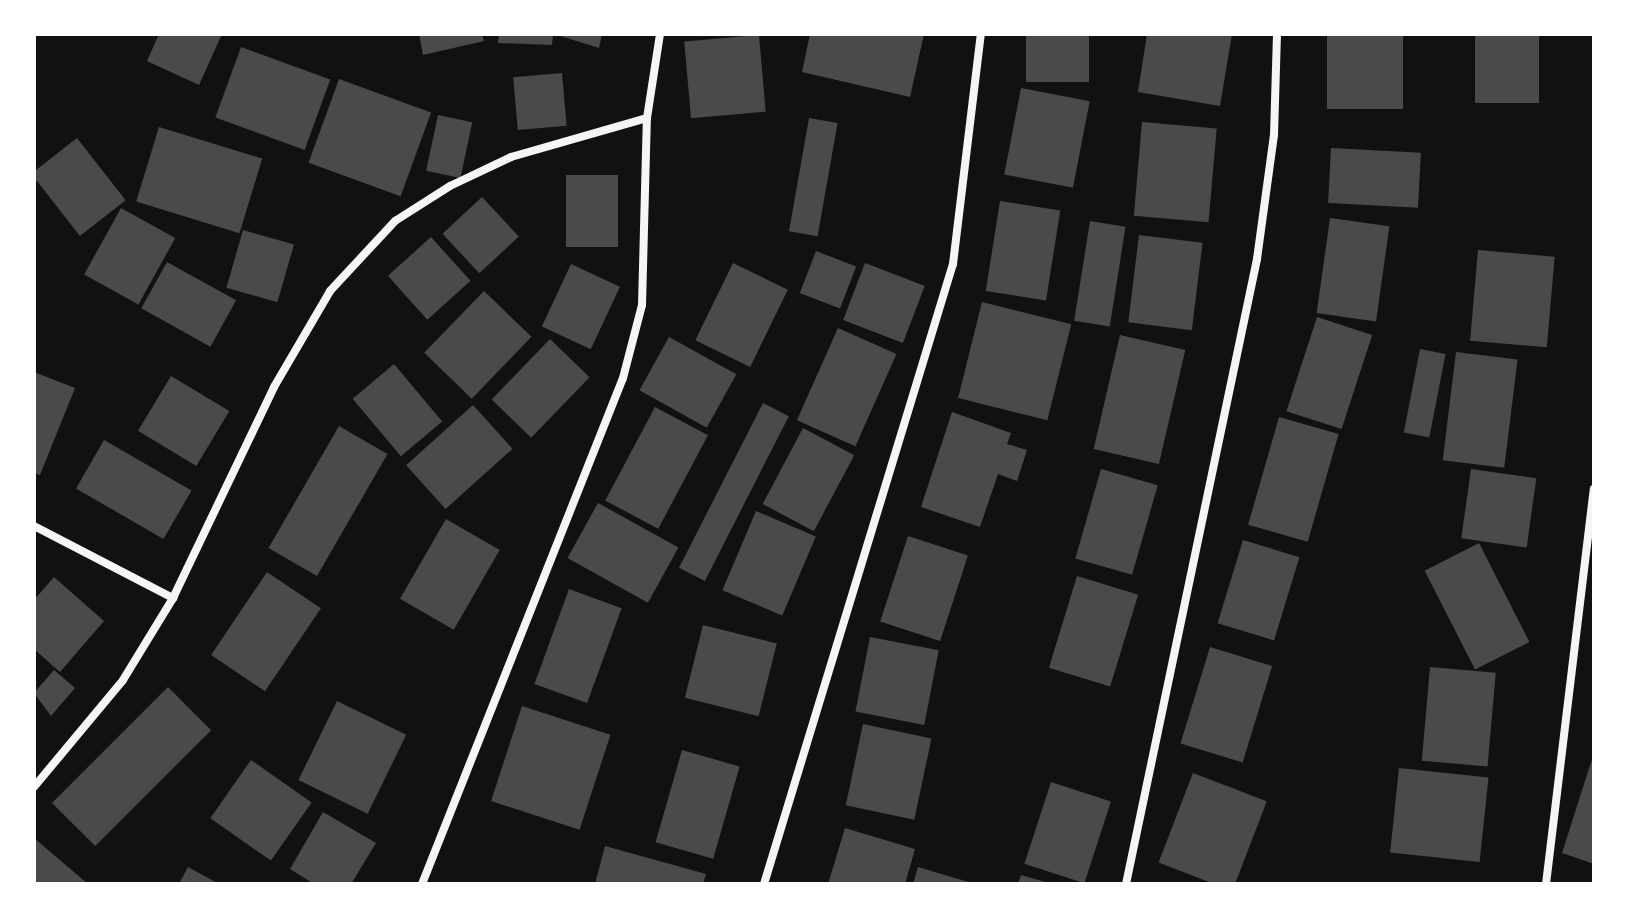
<!DOCTYPE html>
<html>
<head>
<meta charset="utf-8">
<style>
	body { margin:0 }
	#map { position:relative; width:1628px; height:918px; overflow:hidden; background:#111; font-family:"Open Sans",sans-serif }
	div>[style] { position:absolute }
	.building>* { inset:0; background:#4a4a4a; transform-origin:0 0 }
	.minor>* { height:8px; margin:-4px; padding:0 4px; transform-origin:4px; border-radius:4px; background:#f5f5f5 }
	span { translate:-50% -50%; white-space:nowrap; text-align:center; line-height:1.15; -webkit-text-stroke:8px #fff; paint-order:stroke }
	.frame { position:absolute; inset:0; border:36px solid #fff; pointer-events:none }
</style>
</head>
<body>
<div id="map">
	<div class="building">
		<i style="clip-path:polygon(159px 34px,222px 34px,199px 85px,147px 61px)"></i>
		<i style="clip-path:polygon(419px 34px,482px 34px,484px 41px,423px 55px)"></i>
		<i style="clip-path:polygon(499px 34px,553px 34px,552px 45px,498px 43px)"></i>
		<i style="clip-path:polygon(554px 34px,602px 34px,599px 48px)"></i>
		<i style="clip-path:polygon(810px 34px,924px 34px,910px 97px,802px 72px)"></i>
		<i style="left:1026px;top:34px;width:63px;height:48px"></i>
		<i style="clip-path:polygon(1147px 34px,1232px 34px,1220px 106px,1138px 92px)"></i>
		<i style="left:1327px;top:34px;width:76px;height:75px"></i>
		<i style="left:1475px;top:34px;width:64px;height:69px"></i>
		<i style="left:759px;top:35px;width:77px;height:75px;rotate:85deg"></i>
		<i style="left:241px;top:47px;width:95px;height:75px;rotate:20deg"></i>
		<i style="left:562px;top:73px;width:53px;height:49px;rotate:85deg"></i>
		<i style="left:339px;top:79px;width:98px;height:89px;rotate:20deg"></i>
		<i style="left:1021px;top:88px;width:70px;height:88px;rotate:11deg"></i>
		<i style="left:438px;top:115px;width:35px;height:57px;rotate:12deg"></i>
		<i style="left:809px;top:118px;width:29px;height:115px;rotate:10deg"></i>
		<i style="left:1142px;top:122px;width:75px;height:94px;rotate:5deg"></i>
		<i style="left:159px;top:127px;width:108px;height:78px;rotate:17deg"></i>
		<i style="left:77px;top:138px;width:79px;height:58px;rotate:52deg"></i>
		<i style="left:1331px;top:148px;width:90px;height:55px;rotate:3deg"></i>
		<i style="left:566px;top:175px;width:52px;height:72px"></i>
		<i style="left:482px;top:197px;width:54px;height:54px;rotate:47deg"></i>
		<i style="left:1000px;top:201px;width:61px;height:91px;rotate:9deg"></i>
		<i style="left:121px;top:208px;width:62px;height:76px;rotate:29deg"></i>
		<i style="left:1330px;top:218px;width:60px;height:96px;rotate:8deg"></i>
		<i style="left:1090px;top:221px;width:36px;height:101px;rotate:9deg"></i>
		<i style="left:243px;top:230px;width:53px;height:60px;rotate:16deg"></i>
		<i style="left:1139px;top:235px;width:64px;height:88px;rotate:7deg"></i>
		<i style="left:431px;top:237px;width:59px;height:58px;rotate:48deg"></i>
		<i style="left:1478px;top:250px;width:77px;height:91px;rotate:5deg"></i>
		<i style="left:816px;top:251px;width:43px;height:45px;rotate:21deg"></i>
		<i style="left:167px;top:262px;width:79px;height:53px;rotate:29deg"></i>
		<i style="left:733px;top:263px;width:61px;height:86px;rotate:26deg"></i>
		<i style="left:865px;top:263px;width:64px;height:61px;rotate:21deg"></i>
		<i style="left:571px;top:264px;width:54px;height:69px;rotate:25deg"></i>
		<i style="left:484px;top:291px;width:66px;height:86px;rotate:44deg"></i>
		<i style="left:982px;top:302px;width:92px;height:99px;rotate:14deg"></i>
		<i style="left:1317px;top:317px;width:58px;height:99px;rotate:18deg"></i>
		<i style="left:838px;top:328px;width:64px;height:101px;rotate:24deg"></i>
		<i style="left:1120px;top:335px;width:67px;height:117px;rotate:13deg"></i>
		<i style="left:669px;top:337px;width:77px;height:61px;rotate:29deg"></i>
		<i style="left:550px;top:339px;width:55px;height:84px;rotate:44deg"></i>
		<i style="left:1420px;top:349px;width:26px;height:85px;rotate:11deg"></i>
		<i style="left:1456px;top:352px;width:62px;height:109px;rotate:7deg"></i>
		<i style="left:394px;top:364px;width:75px;height:54px;rotate:50deg"></i>
		<i style="clip-path:polygon(34px 372px,75px 388px,40px 475px,34px 473px)"></i>
		<i style="left:171px;top:376px;width:68px;height:64px;rotate:31deg"></i>
		<i style="left:763px;top:403px;width:29px;height:185px;rotate:27deg"></i>
		<i style="left:473px;top:405px;width:59px;height:90px;rotate:48deg"></i>
		<i style="left:655px;top:407px;width:60px;height:106px;rotate:28deg"></i>
		<i style="clip-path:polygon(952px 412px,1011px 433px,1007px 444px,1027px 450px,1017px 481px,998px 474px,980px 527px,921px 507px)"></i>
		<i style="left:1279px;top:417px;width:62px;height:112px;rotate:16deg"></i>
		<i style="left:339px;top:426px;width:56px;height:141px;rotate:30deg"></i>
		<i style="left:803px;top:428px;width:58px;height:86px;rotate:28deg"></i>
		<i style="left:104px;top:440px;width:101px;height:56px;rotate:30deg"></i>
		<i style="left:1101px;top:469px;width:59px;height:93px;rotate:16deg"></i>
		<i style="left:1471px;top:469px;width:66px;height:70px;rotate:8deg"></i>
		<i style="left:598px;top:503px;width:92px;height:63px;rotate:29deg"></i>
		<i style="left:756px;top:511px;width:65px;height:86px;rotate:23deg"></i>
		<i style="left:446px;top:519px;width:62px;height:92px;rotate:30deg"></i>
		<i style="left:908px;top:536px;width:63px;height:90px;rotate:18deg"></i>
		<i style="left:1243px;top:540px;width:59px;height:87px;rotate:17deg"></i>
		<i style="left:1479px;top:543px;width:111px;height:61px;rotate:63deg"></i>
		<i style="left:267px;top:572px;width:65px;height:100px;rotate:34deg"></i>
		<i style="left:1077px;top:576px;width:64px;height:96px;rotate:17deg"></i>
		<i style="clip-path:polygon(54px 577px,104px 621px,60px 672px,34px 649px,34px 600px)"></i>
		<i style="left:569px;top:589px;width:56px;height:101px;rotate:20deg"></i>
		<i style="left:703px;top:625px;width:76px;height:75px;rotate:14deg"></i>
		<i style="left:870px;top:637px;width:70px;height:76px;rotate:11deg"></i>
		<i style="left:1210px;top:647px;width:65px;height:101px;rotate:17deg"></i>
		<i style="left:1430px;top:667px;width:66px;height:94px;rotate:5deg"></i>
		<i style="clip-path:polygon(54px 670px,75px 688px,51px 716px,34px 693px)"></i>
		<i style="left:168px;top:687px;width:61px;height:164px;rotate:45deg"></i>
		<i style="left:337px;top:701px;width:77px;height:88px;rotate:26deg"></i>
		<i style="left:522px;top:706px;width:93px;height:100px;rotate:18deg"></i>
		<i style="left:863px;top:724px;width:70px;height:83px;rotate:12deg"></i>
		<i style="left:682px;top:750px;width:60px;height:96px;rotate:16deg"></i>
		<i style="clip-path:polygon(1593px 756px,1594px 756px,1594px 864px,1562px 853px)"></i>
		<i style="left:251px;top:760px;width:74px;height:71px;rotate:35deg"></i>
		<i style="left:1399px;top:768px;width:90px;height:85px;rotate:6deg"></i>
		<i style="left:1193px;top:773px;width:79px;height:96px;rotate:21deg"></i>
		<i style="left:1051px;top:782px;width:63px;height:86px;rotate:18deg"></i>
		<i style="clip-path:polygon(323px 812px,376px 843px,351px 884px,314px 884px,290px 869px)"></i>
		<i style="clip-path:polygon(845px 828px,915px 849px,905px 884px,828px 884px)"></i>
		<i style="clip-path:polygon(34px 838px,54px 855px,88px 884px,34px 884px)"></i>
		<i style="clip-path:polygon(605px 846px,706px 874px,703px 884px,595px 884px)"></i>
		<i style="clip-path:polygon(188px 867px,219px 884px,179px 884px)"></i>
		<i style="clip-path:polygon(918px 867px,972px 883px,972px 884px,913px 884px)"></i>
		<i style="clip-path:polygon(1021px 875px,1049px 883px,1049px 884px,1018px 884px)"></i>
	</div>
	<div class="minor">
		<i style="left:34px;top:526px;width:157px;rotate:27.4deg"></i>
		<i style="left:34px;top:787px;width:139px;rotate:-50.2deg"></i>
		<i style="left:123px;top:680px;width:96px;rotate:-58.6deg"></i>
		<i style="left:173px;top:598px;width:234px;rotate:-64.4deg"></i>
		<i style="left:274px;top:387px;width:111px;rotate:-59.7deg"></i>
		<i style="left:330px;top:291px;width:96px;rotate:-47.1deg"></i>
		<i style="left:395px;top:221px;width:65px;rotate:-32.5deg"></i>
		<i style="left:450px;top:186px;width:68px;rotate:-25.4deg"></i>
		<i style="left:511px;top:157px;width:141px;rotate:-16deg"></i>
		<i style="left:647px;top:118px;width:85px;rotate:-81.2deg"></i>
		<i style="left:422px;top:884px;width:544px;rotate:-68.34deg"></i>
		<i style="left:623px;top:378px;width:75px;rotate:-75.4deg"></i>
		<i style="left:642px;top:305px;width:187px;rotate:-88.5deg"></i>
		<i style="left:764px;top:884px;width:648px;rotate:-73.05deg"></i>
		<i style="left:953px;top:264px;width:232px;rotate:-83.1deg"></i>
		<i style="left:1126px;top:884px;width:639px;rotate:-78.16deg"></i>
		<i style="left:1257px;top:259px;width:125px;rotate:-82.2deg"></i>
		<i style="left:1274px;top:135px;width:101px;rotate:-88.3deg"></i>
		<i style="left:1546px;top:884px;width:398px;rotate:-83.1deg"></i>
	</div>
	<div class="frame"></div>
</div>
</body>
</html>
